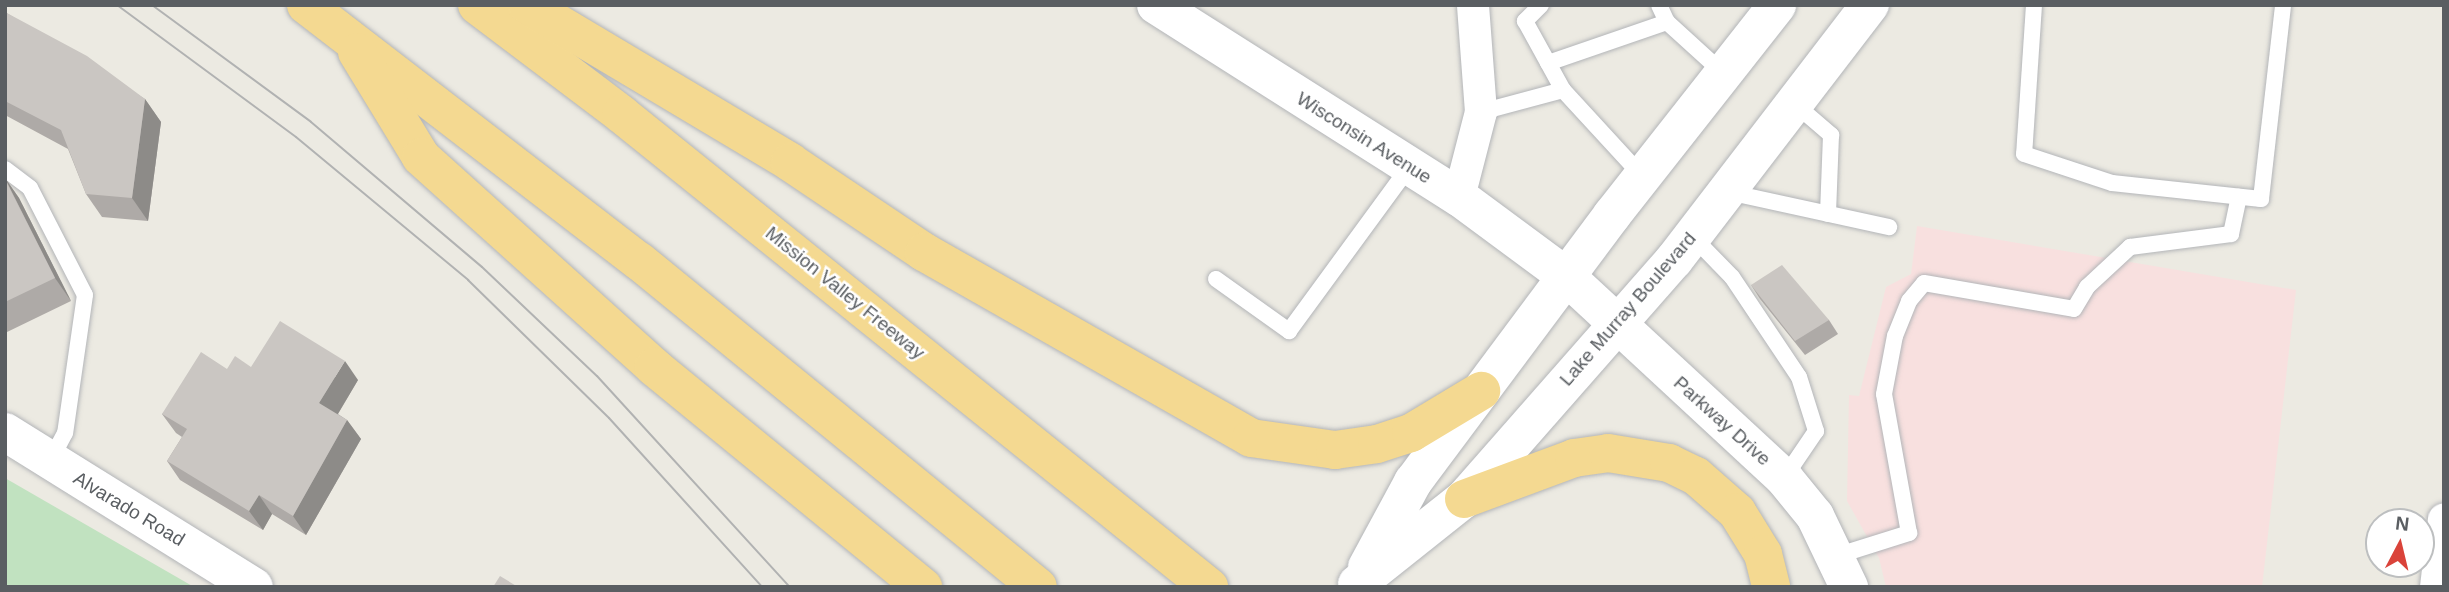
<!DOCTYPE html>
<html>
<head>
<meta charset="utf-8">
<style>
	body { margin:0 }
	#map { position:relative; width:2449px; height:592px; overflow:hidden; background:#eceae2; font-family:Helvetica,sans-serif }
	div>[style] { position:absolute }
	.medical>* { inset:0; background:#f8e0df }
	.green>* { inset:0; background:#c1e2c0 }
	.roads { filter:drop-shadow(0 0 2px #b3b5b8) drop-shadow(0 0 2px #b3b5b8) }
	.service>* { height:16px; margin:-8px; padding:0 8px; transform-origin:8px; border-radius:8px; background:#fff }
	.minor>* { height:32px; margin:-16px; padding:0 16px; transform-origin:16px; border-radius:16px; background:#fff }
	.tertiary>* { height:38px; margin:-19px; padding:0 19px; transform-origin:19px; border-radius:19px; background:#fff }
	.secondary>* { height:38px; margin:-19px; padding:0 19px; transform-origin:19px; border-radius:19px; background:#fff }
	.motorway>* { height:38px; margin:-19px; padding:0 19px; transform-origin:19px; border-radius:19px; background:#f4d991 }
	.tram>* { height:2px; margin:-1px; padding:0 1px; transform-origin:1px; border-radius:1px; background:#b1b2b2 }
	.wall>* { inset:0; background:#aeaaa7 }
	.shaded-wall>* { inset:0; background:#8d8b88 }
	.building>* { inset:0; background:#cac6c2 }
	span { translate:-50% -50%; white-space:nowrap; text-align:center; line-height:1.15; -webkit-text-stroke:5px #fff; paint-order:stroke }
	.street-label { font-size:19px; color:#5a5e62 }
	.frame { position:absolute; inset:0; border:7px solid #5a5e62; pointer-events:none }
	.north { position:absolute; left:2365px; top:508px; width:70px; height:70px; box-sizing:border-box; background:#fff; border:2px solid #bdbfc0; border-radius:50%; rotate:7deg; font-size:19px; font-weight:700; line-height:28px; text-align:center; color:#5a5e62 }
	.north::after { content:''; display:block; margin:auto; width:24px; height:32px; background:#da433a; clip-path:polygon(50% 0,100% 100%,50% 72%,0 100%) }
</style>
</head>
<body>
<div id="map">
	<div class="medical">
		<i style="clip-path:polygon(1917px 226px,2296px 290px,2262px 587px,1886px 587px,1879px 558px,1847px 501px,1849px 395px,1859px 396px,1886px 287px,1911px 274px)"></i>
	</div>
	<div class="green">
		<i style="clip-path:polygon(5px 478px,194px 587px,5px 587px)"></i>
	</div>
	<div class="roads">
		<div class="service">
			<i style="left:1541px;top:5px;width:23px;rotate:135deg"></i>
			<i style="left:1525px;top:21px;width:79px;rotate:61.2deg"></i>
			<i style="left:1659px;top:5px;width:19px;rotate:65deg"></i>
			<i style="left:1667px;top:22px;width:76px;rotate:42.3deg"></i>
			<i style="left:2034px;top:5px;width:149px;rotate:93.8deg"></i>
			<i style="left:2024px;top:154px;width:93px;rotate:18.2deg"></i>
			<i style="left:2112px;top:183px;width:150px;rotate:6.1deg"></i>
			<i style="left:2261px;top:199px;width:195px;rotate:-83.5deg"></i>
			<i style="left:1548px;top:63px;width:126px;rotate:-19deg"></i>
			<i style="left:1795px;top:104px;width:48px;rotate:40.7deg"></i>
			<i style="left:1831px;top:135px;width:79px;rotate:92.2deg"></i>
			<i style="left:1481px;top:112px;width:85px;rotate:-15deg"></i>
			<i style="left:1563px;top:90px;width:117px;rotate:47.4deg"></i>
			<i style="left:5px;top:169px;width:31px;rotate:37deg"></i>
			<i style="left:30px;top:188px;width:120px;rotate:62.8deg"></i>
			<i style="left:85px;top:295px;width:139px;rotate:98.2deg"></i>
			<i style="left:65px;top:433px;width:32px;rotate:118deg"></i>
			<i style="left:1728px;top:192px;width:165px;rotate:12.3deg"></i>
			<i style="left:1692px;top:236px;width:57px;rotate:45.7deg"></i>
			<i style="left:1732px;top:277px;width:120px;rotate:56.2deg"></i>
			<i style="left:1799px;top:377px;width:57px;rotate:72.5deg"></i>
			<i style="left:1816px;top:431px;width:57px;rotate:124.2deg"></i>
			<i style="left:1216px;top:279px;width:90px;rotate:35.5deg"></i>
			<i style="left:1289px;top:331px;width:203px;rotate:-53.8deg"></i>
			<i style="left:1836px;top:556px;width:77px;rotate:-17.5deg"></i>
			<i style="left:1909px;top:533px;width:141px;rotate:-100.2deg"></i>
			<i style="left:1884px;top:394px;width:59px;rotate:-79.3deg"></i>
			<i style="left:1895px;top:336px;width:38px;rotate:-68deg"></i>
			<i style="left:1909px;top:301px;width:23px;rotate:-50deg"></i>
			<i style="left:1924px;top:283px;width:152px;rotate:9.8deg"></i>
			<i style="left:2074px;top:309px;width:26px;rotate:-59deg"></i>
			<i style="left:2087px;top:287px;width:59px;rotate:-42.9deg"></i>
			<i style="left:2130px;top:247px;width:102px;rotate:-7.3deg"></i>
			<i style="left:2231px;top:234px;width:38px;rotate:-78deg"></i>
		</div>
		<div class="minor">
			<i style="left:1459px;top:197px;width:88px;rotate:-75.5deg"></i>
			<i style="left:1481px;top:112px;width:107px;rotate:-94.3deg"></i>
			<i style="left:2436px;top:587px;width:68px;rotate:-83.3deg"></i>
		</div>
		<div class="tertiary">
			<i style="left:1156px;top:5px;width:359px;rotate:32.4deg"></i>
			<i style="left:1459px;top:197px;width:134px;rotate:36.5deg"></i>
			<i style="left:5px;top:432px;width:293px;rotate:31.9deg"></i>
		</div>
		<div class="secondary">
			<i style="left:1567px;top:277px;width:296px;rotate:42.8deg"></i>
			<i style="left:1784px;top:478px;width:49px;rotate:50.8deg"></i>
			<i style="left:1815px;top:516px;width:79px;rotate:64.4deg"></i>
			<i style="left:1367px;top:567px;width:97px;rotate:-61.6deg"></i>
			<i style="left:1413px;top:482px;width:333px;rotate:-53.3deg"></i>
			<i style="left:1612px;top:215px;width:267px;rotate:-51.8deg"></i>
			<i style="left:1357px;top:584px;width:137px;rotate:-38.5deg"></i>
			<i style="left:1464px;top:499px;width:318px;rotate:-48.7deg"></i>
			<i style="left:1674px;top:260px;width:322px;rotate:-52.5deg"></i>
		</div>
		<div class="motorway">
			<i style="left:306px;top:5px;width:420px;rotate:37.6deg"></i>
			<i style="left:639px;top:261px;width:515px;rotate:39.25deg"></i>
			<i style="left:477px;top:5px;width:181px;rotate:37.1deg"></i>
			<i style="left:621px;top:114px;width:755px;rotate:38.81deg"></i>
			<i style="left:527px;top:5px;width:306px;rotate:30.8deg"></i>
			<i style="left:790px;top:162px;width:161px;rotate:33.9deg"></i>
			<i style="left:924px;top:252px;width:376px;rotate:29.6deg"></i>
			<i style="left:1251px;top:438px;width:85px;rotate:8.1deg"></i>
			<i style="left:1335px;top:450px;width:42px;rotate:-8.1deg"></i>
			<i style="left:1377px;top:444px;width:36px;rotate:-18deg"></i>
			<i style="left:1411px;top:433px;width:82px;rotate:-31deg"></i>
			<i style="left:357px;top:52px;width:123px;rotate:58.6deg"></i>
			<i style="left:421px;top:157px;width:314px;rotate:42deg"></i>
			<i style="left:654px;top:367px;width:348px;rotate:39.3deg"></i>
			<i style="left:1464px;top:499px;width:117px;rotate:-20.4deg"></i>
			<i style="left:1574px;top:458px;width:34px;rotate:-8deg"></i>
			<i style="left:1608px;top:453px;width:62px;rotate:9.3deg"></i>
			<i style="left:1669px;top:463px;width:30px;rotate:26deg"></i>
			<i style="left:1696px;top:476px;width:55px;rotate:41.3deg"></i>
			<i style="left:1737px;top:512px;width:49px;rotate:58.2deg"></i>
			<i style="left:1763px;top:554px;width:34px;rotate:76deg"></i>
		</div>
	</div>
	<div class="tram">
		<i style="left:117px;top:5px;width:222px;rotate:36.4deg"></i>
		<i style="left:296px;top:137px;width:224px;rotate:39.7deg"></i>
		<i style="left:468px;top:280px;width:197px;rotate:44.4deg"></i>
		<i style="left:609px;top:418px;width:228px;rotate:47.8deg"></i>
		<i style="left:152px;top:5px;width:197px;rotate:36.3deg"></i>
		<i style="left:311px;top:122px;width:224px;rotate:40.3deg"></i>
		<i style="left:482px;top:267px;width:158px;rotate:43.5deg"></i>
		<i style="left:597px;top:376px;width:286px;rotate:47.6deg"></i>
	</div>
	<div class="wall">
		<i style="clip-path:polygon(5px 12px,145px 99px,161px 122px,148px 221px,102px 217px,86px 194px,68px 149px,5px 115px)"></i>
		<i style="clip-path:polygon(5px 178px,19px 198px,71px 301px,5px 333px)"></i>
		<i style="clip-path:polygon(1751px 285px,1829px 320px,1838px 334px,1805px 355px,1760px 299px)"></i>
		<i style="clip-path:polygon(251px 367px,358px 380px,338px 414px,347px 420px,361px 439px,306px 535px,272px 514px,263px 530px,180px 480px,167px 461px,182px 437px,176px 433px,162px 414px,227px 369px)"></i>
	</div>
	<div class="shaded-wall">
		<i style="clip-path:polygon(145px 99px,161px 122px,148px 221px,132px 198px)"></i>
		<i style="clip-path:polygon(5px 178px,19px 198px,71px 301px,55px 278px)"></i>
		<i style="clip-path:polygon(345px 361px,358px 380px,333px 422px,319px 403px)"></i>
		<i style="clip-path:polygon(347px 420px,361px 439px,306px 535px,293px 516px)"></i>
		<i style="clip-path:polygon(259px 495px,272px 514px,263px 530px,249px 511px)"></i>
	</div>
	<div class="building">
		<i style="clip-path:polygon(5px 12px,87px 56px,145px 99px,132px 198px,86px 194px,61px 130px,5px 101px)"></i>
		<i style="clip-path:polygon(5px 179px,55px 278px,5px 302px)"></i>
		<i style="clip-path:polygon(1782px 265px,1829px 320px,1795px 341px,1751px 285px)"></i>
		<i style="clip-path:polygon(280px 321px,345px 361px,319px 403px,347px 420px,293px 516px,259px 495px,249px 511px,167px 461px,187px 429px,162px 414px,201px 352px,227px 369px,235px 356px,251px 367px)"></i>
		<i style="clip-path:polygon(500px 576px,518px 587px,493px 587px)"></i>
	</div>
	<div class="street-label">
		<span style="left:1364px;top:138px;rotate:32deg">Wisconsin Avenue</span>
		<span style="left:845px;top:293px;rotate:39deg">Mission Valley Freeway</span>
		<span style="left:1628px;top:309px;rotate:-49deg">Lake Murray Boulevard</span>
		<span style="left:1722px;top:421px;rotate:42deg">Parkway Drive</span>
		<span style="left:129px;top:509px;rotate:31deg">Alvarado Road</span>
	</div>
	<div class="frame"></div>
	<div class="north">N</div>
</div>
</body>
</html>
